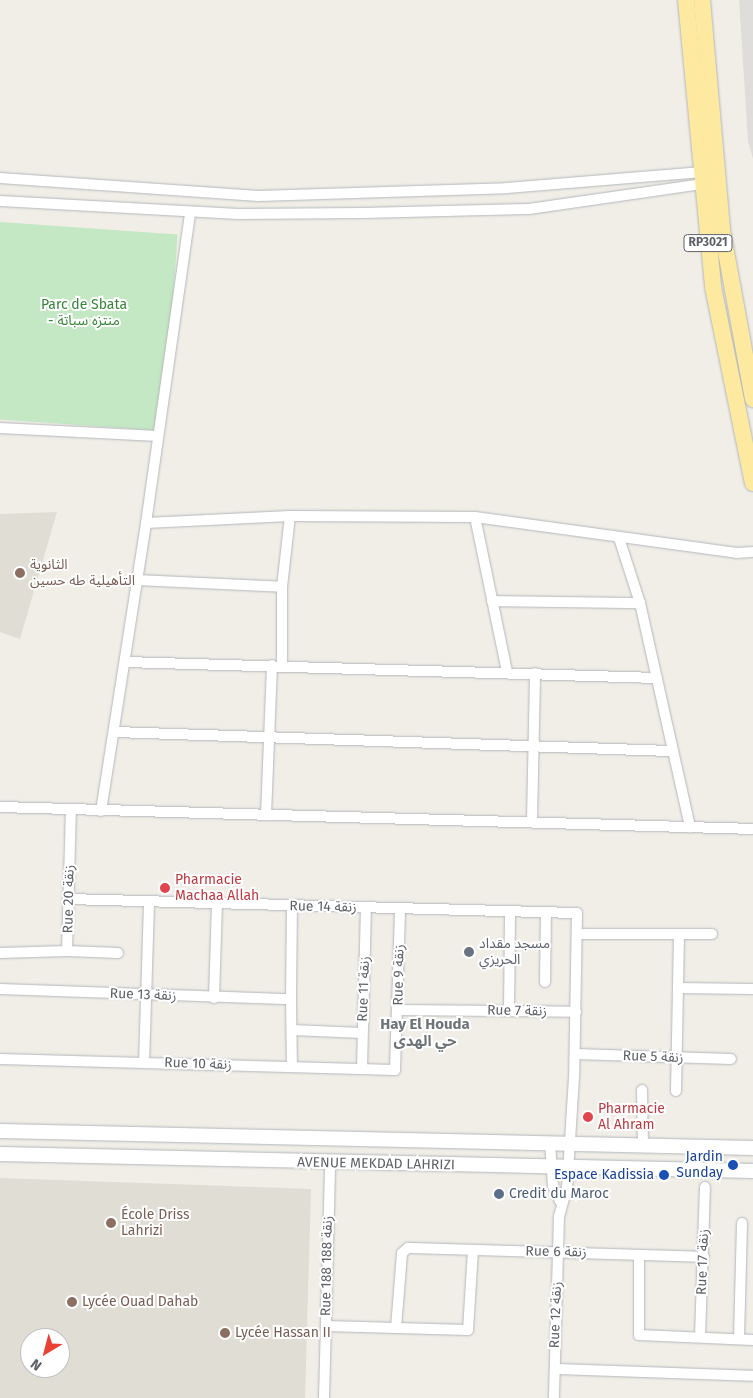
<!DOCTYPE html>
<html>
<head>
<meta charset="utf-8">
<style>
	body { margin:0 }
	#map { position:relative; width:753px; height:1398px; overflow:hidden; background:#f0eee7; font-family:"Fira Sans","Noto Sans Arabic",sans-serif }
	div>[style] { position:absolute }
	.industrial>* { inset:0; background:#dfddd9 }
	.education>* { inset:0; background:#e0ddd5 }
	.green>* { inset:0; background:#c4e7c4; transform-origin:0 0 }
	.roads { filter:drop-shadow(0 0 1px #b4b7bb) drop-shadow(0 0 1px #b4b7bb) }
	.minor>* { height:10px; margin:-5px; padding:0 5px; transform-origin:5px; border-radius:5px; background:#fff }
	.secondary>* { height:14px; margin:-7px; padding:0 7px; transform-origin:7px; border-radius:7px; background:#fff }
	.trunk>* { height:16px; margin:-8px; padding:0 8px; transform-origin:8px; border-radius:8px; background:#fde9a0 }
	.dots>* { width:14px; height:14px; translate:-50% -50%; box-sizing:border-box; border:2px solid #fff; border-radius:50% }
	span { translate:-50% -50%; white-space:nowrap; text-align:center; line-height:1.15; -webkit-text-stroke:4px #fff; paint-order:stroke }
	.shield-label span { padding:1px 4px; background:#fff; border:1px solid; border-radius:4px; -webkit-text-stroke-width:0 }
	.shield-label { font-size:12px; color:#5e6267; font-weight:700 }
	.park-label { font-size:14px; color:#36853a }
	.education-label { font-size:14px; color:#785e54 }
	.left { translate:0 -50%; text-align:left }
	.health-label { font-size:14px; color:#be3a42 }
	.street-label { font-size:14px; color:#5e6267 }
	.worship-label { font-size:14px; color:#5b616d }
	.transit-label { font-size:14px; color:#164399 }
	.right { translate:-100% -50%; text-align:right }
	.service-label { font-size:14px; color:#4e5e75 }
	.neighbourhood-label { font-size:15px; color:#6f7479; font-weight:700 }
	.north { position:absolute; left:20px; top:1328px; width:50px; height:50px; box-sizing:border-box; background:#fff; border:1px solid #bfc0c2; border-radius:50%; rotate:217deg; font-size:14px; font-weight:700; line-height:20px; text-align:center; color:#5e6267 }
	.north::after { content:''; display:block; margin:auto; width:18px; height:22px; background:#e84235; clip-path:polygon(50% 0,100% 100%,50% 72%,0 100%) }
</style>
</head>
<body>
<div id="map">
	<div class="industrial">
		<i style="clip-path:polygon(739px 0,753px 0,753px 159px,748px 141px)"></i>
	</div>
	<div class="education">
		<i style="clip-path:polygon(57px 512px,20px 639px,0 632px,0 514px)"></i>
		<i style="clip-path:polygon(evenodd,0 1178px,311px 1189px,305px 1398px,0 1398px,0 1178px,30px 1338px,60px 1338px,60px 1368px,30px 1368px,30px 1338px)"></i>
	</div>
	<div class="green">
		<i style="left:0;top:222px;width:178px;height:197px;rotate:4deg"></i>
	</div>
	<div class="roads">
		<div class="minor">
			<i style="left:0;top:178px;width:259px;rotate:4deg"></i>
			<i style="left:258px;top:196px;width:249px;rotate:-1.8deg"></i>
			<i style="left:507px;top:188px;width:196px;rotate:-4.7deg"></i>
			<i style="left:0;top:201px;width:239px;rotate:3.1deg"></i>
			<i style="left:239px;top:214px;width:124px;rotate:-0.5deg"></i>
			<i style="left:363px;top:213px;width:166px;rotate:-1.4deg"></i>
			<i style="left:529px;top:209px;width:176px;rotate:-8.2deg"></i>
			<i style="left:0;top:428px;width:158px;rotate:2.9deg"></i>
			<i style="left:475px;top:517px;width:158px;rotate:78.3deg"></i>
			<i style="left:146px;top:523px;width:314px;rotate:-81.9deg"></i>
			<i style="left:619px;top:538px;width:68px;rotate:72.1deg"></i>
			<i style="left:640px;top:603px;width:230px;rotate:77.4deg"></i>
			<i style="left:136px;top:580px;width:146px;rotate:2.7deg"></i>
			<i style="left:492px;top:601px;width:148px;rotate:0.8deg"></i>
			<i style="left:125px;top:662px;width:532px;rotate:1.72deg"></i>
			<i style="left:282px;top:665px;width:78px;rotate:-90deg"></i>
			<i style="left:282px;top:587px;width:71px;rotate:-83.6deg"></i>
			<i style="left:115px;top:732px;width:555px;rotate:1.96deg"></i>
			<i style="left:0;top:807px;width:753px;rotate:1.67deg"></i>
			<i style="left:101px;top:811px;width:291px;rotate:-81.1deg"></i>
			<i style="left:146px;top:523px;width:144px;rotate:-2.8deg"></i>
			<i style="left:290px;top:516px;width:185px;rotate:0.3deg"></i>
			<i style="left:475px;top:517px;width:264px;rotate:7.8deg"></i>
			<i style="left:737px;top:553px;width:16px;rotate:-4deg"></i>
			<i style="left:266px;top:815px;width:150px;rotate:-87.7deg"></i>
			<i style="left:532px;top:820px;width:147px;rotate:-88.8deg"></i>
			<i style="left:68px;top:899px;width:509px;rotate:1.58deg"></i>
			<i style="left:577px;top:913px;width:164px;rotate:91deg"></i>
			<i style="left:574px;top:1077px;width:110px;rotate:93.6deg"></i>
			<i style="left:567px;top:1187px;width:30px;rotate:105deg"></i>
			<i style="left:559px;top:1216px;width:182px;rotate:91.6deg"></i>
			<i style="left:578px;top:934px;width:134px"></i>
			<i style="left:67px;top:951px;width:51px;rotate:2.2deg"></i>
			<i style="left:0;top:953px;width:67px;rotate:-1.7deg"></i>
			<i style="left:67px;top:951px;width:142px;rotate:-88.4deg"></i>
			<i style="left:545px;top:982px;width:70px;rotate:-89.2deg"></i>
			<i style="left:678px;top:988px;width:75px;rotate:0.8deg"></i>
			<i style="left:0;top:989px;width:291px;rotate:2deg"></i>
			<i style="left:291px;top:999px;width:92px;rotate:-89.4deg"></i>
			<i style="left:214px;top:998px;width:93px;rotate:-88.2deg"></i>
			<i style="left:291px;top:999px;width:68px;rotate:89.2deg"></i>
			<i style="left:399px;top:1010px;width:177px;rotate:0.6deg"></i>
			<i style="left:509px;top:1011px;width:99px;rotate:-89.4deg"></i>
			<i style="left:292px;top:1030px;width:70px;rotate:2.5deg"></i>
			<i style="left:575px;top:1054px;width:156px;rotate:1.8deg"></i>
			<i style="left:0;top:1059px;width:395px;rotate:1.6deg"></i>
			<i style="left:395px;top:1070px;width:161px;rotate:-88.2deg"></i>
			<i style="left:144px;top:1063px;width:160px;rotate:-88.2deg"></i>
			<i style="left:362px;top:1069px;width:161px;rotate:-88.6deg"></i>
			<i style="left:642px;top:1090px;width:55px;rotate:89deg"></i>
			<i style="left:676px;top:1091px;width:157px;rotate:-88.9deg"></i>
			<i style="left:550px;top:1143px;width:43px;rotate:86deg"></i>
			<i style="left:553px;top:1186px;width:17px;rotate:65deg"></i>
			<i style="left:639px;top:1255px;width:80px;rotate:90deg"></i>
			<i style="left:639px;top:1335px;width:114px;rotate:2.5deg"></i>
			<i style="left:326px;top:1326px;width:142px;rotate:1.6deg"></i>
			<i style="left:468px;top:1330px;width:79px;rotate:-86.4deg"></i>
			<i style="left:396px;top:1328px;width:75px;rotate:-85.4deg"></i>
			<i style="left:402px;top:1253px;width:8px;rotate:-40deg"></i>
			<i style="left:408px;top:1248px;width:296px;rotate:1.7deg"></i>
			<i style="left:700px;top:1337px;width:150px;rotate:-88.1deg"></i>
			<i style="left:739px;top:1338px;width:115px;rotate:-88.5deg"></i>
			<i style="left:555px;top:1369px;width:198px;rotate:2deg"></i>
			<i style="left:324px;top:1398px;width:235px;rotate:-88.5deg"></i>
		</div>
		<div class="secondary">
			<i style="left:0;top:1131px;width:753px;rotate:1.29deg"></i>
			<i style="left:0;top:1154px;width:753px;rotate:1.29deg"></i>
		</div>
		<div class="trunk">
			<i style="left:686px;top:0;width:288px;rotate:84.6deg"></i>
			<i style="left:713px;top:287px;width:200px;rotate:78.5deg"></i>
			<i style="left:702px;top:0;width:231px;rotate:85deg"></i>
			<i style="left:722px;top:230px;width:172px;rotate:79.6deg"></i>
		</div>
	</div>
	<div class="dots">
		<i style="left:20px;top:573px;background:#8d6e63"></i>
		<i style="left:165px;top:888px;background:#e0444e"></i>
		<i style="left:469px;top:952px;background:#6b7280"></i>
		<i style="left:588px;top:1117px;background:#e0444e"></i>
		<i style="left:733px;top:1165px;background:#1a4fb4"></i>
		<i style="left:664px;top:1175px;background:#1a4fb4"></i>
		<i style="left:499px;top:1194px;background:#5c6f8a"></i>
		<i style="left:111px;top:1223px;background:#8d6e63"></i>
		<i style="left:72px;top:1302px;background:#8d6e63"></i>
		<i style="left:225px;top:1333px;background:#8d6e63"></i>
	</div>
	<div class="shield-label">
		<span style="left:708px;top:243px">RP3021</span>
	</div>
	<div class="park-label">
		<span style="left:84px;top:313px">Parc de Sbata<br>- منتزه سباتة</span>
	</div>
	<div class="education-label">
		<span class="left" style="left:30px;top:573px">الثانوية<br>التأهيلية طه حسين</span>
		<span class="left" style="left:121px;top:1223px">École Driss<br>Lahrizi</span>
		<span class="left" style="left:82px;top:1302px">Lycée Ouad Dahab</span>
		<span class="left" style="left:235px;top:1333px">Lycée Hassan II</span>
	</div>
	<div class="health-label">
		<span class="left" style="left:175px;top:888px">Pharmacie<br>Machaa Allah</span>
		<span class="left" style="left:598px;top:1117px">Pharmacie<br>Al Ahram</span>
	</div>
	<div class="street-label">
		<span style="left:69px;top:899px;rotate:-89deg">Rue 20 زنقة</span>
		<span style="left:323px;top:907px;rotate:1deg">Rue 14 زنقة</span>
		<span style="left:399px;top:975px;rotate:-89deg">Rue 9 زنقة</span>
		<span style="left:364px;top:989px;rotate:-88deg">Rue 11 زنقة</span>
		<span style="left:143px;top:995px;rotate:2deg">Rue 13 زنقة</span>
		<span style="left:517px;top:1011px;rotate:1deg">Rue 7 زنقة</span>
		<span style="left:653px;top:1057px;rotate:2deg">Rue 5 زنقة</span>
		<span style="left:198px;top:1064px;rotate:2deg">Rue 10 زنقة</span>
		<span style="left:376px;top:1164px;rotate:1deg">AVENUE MEKDAD LAHRIZI</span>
		<span style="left:556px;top:1252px;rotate:1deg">Rue 6 زنقة</span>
		<span style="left:703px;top:1262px;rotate:-88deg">Rue 17 زنقة</span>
		<span style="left:327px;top:1266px;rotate:-89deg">Rue 188 زنقة 188</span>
		<span style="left:556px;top:1315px;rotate:-88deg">Rue 12 زنقة</span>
	</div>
	<div class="worship-label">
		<span class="left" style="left:479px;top:952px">مسجد مقداد<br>الحريزي</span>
	</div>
	<div class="transit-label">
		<span class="right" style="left:723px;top:1165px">Jardin<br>Sunday</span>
		<span class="right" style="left:654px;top:1175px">Espace Kadissia</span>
	</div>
	<div class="service-label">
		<span class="left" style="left:509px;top:1194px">Credit du Maroc</span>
	</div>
	<div class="neighbourhood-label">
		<span style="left:425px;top:1033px">Hay El Houda<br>حي الهدى</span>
	</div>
	<div class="north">N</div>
</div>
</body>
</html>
